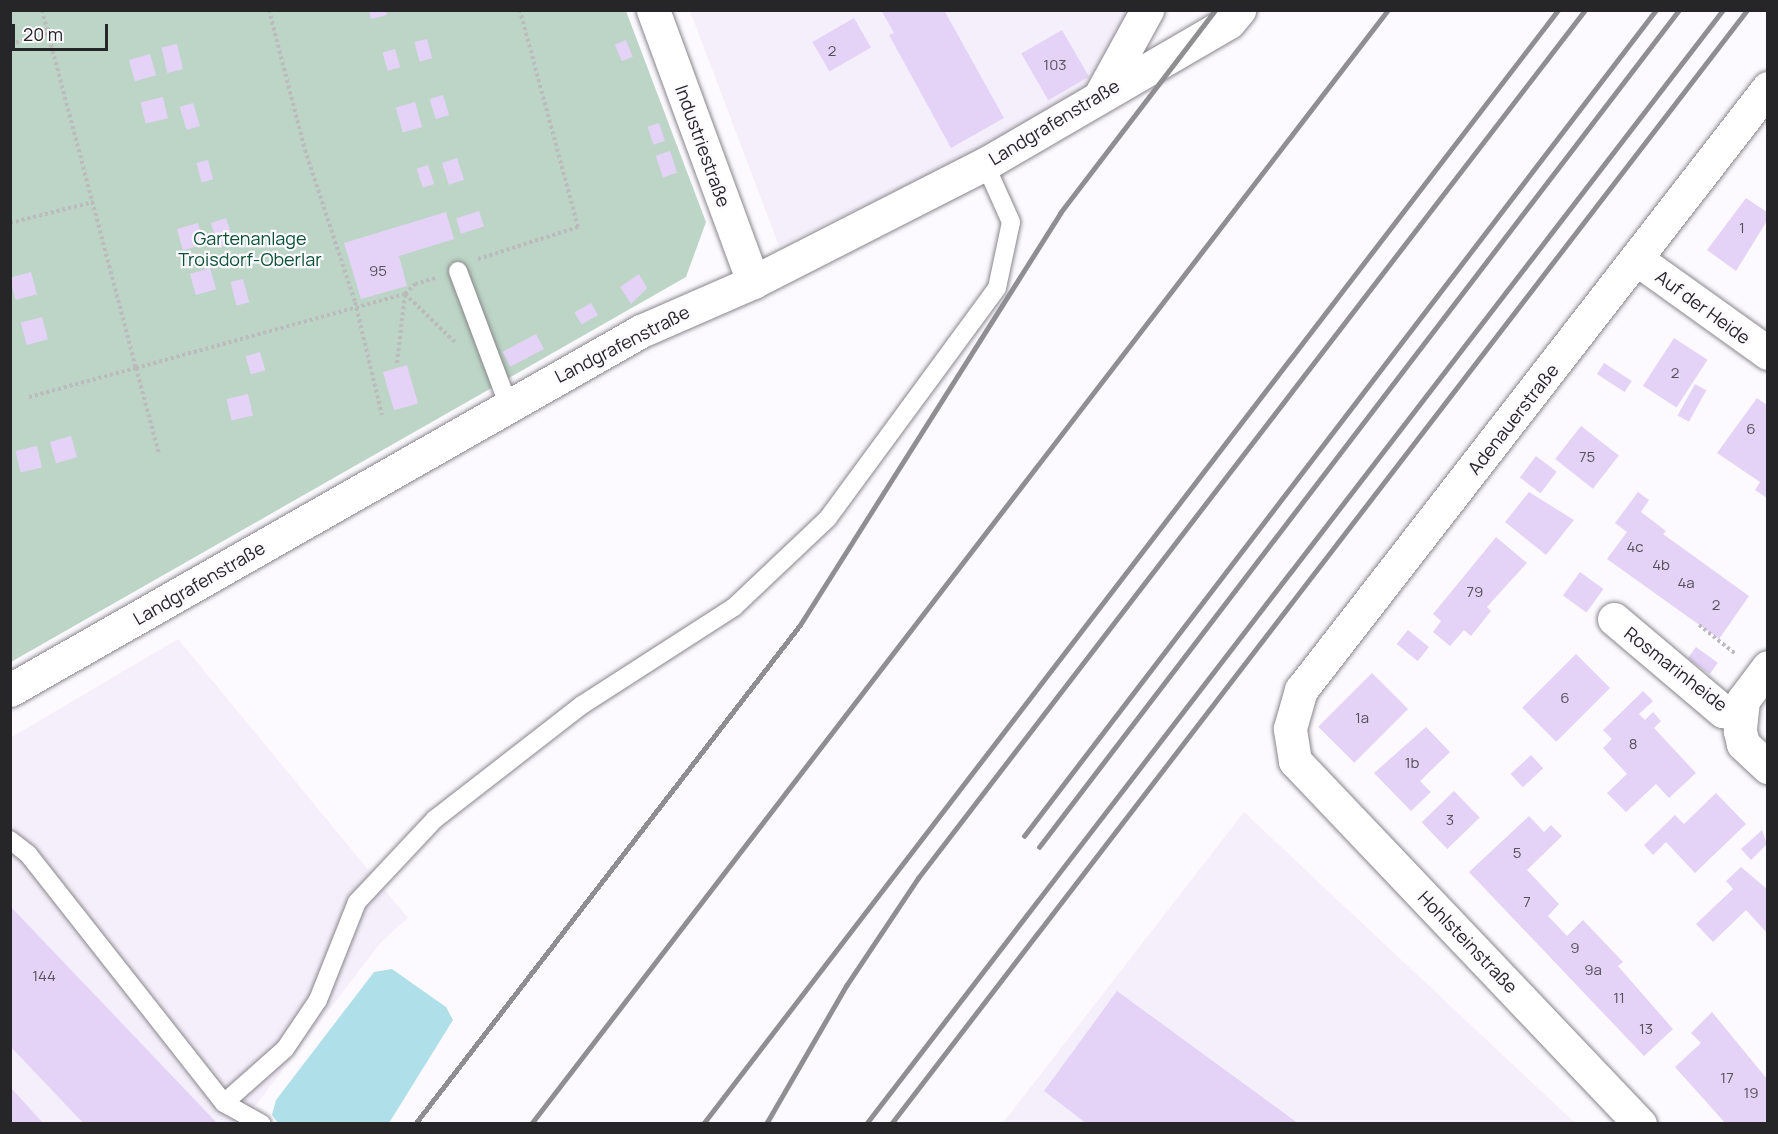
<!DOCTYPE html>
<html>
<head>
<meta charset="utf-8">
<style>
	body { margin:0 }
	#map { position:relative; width:1778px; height:1134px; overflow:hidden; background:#fcfafe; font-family:Manrope,sans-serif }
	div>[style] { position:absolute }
	.built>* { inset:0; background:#f5effb }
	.green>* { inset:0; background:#bcd5c6 }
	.water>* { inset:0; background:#afe0e9 }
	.building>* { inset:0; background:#e4d3f7; transform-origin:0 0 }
	.path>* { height:4px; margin-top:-2px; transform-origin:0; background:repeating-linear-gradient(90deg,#bbbabd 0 3px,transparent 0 6px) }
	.roads { filter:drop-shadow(0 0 2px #88868b) drop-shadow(0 0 2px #88868b) }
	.lane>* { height:18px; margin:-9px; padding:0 9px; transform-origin:9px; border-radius:9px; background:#fff }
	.street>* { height:33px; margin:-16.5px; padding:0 16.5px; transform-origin:16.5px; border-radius:16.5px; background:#fff }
	.rail>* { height:4.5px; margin:-2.25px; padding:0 2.25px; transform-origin:2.25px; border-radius:2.25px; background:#8f8e91 }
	span { translate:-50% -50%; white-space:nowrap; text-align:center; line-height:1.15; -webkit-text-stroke:4.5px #fcfafe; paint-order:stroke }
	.number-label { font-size:15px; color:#56505b }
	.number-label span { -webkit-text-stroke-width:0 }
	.street-label { font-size:18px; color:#262527 }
	.park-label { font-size:18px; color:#0d5236 }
	.frame { position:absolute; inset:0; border:12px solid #262527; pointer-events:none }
	.scale { position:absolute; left:12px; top:24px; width:96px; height:27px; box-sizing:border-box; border:3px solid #262527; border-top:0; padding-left:8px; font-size:18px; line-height:21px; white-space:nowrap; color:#262527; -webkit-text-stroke:4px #fcfafe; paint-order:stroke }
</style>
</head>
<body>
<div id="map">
	<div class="built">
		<i style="clip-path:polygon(690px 11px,1128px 11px,1099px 80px,969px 156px,779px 246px)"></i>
		<i style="clip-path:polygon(178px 639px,408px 918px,382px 941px,252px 1110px,264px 1123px,11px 1123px,10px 738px)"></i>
		<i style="clip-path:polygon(1244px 812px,1575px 1123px,1002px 1124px)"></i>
	</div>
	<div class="green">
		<i style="clip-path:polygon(10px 11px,626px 11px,706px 222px,686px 277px,11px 662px)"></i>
	</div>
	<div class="water">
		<i style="clip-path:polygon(392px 969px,446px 1007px,453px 1020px,389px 1123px,278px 1123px,272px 1115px,276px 1100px,374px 972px)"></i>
	</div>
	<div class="building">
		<i style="clip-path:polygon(369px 10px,386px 10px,387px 15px,371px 19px)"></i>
		<i style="clip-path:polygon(881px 10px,944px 10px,1004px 118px,951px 148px,889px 35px,894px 33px)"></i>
		<i style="left:854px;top:18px;width:34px;height:48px;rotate:60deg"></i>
		<i style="left:1062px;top:30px;width:54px;height:47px;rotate:60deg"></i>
		<i style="left:427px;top:39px;width:20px;height:13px;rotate:75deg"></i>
		<i style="left:626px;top:40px;width:18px;height:12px;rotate:68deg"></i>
		<i style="left:177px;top:44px;width:26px;height:16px;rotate:77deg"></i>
		<i style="left:395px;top:49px;width:19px;height:13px;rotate:74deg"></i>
		<i style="left:150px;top:54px;width:22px;height:22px;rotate:74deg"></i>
		<i style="left:443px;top:95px;width:21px;height:14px;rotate:73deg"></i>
		<i style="left:163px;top:97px;width:22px;height:23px;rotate:77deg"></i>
		<i style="left:415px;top:102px;width:26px;height:20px;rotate:74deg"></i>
		<i style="left:193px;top:103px;width:24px;height:14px;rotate:73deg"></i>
		<i style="left:659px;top:123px;width:19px;height:12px;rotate:72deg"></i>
		<i style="left:670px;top:151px;width:23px;height:15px;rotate:72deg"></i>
		<i style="left:457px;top:158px;width:23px;height:16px;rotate:72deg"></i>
		<i style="left:208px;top:160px;width:20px;height:12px;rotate:75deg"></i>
		<i style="left:428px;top:165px;width:20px;height:12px;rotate:72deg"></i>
		<i style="clip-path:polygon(1746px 198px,1767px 212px,1767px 221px,1736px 271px,1707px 250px)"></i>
		<i style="left:479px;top:211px;width:16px;height:24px;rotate:72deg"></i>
		<i style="clip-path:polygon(446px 212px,454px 239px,399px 256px,407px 286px,361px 299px,344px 243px)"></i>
		<i style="left:226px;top:218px;width:26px;height:16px;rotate:72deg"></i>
		<i style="left:198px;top:223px;width:22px;height:22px;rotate:74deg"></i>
		<i style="left:210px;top:268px;width:22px;height:21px;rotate:74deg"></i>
		<i style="left:31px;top:272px;width:23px;height:22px;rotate:75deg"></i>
		<i style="clip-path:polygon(639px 274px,647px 288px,631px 304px,620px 287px)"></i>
		<i style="left:243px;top:279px;width:24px;height:13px;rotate:75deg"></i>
		<i style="left:591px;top:303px;width:14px;height:19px;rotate:60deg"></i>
		<i style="left:42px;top:317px;width:23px;height:22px;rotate:75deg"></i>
		<i style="left:536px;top:334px;width:17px;height:38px;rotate:62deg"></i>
		<i style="left:1674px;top:338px;width:40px;height:57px;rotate:33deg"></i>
		<i style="left:260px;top:352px;width:19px;height:15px;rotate:74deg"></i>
		<i style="left:1604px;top:363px;width:33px;height:13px;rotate:33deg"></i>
		<i style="left:407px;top:365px;width:40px;height:25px;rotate:74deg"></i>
		<i style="left:1695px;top:384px;width:13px;height:36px;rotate:29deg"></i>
		<i style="left:248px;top:394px;width:22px;height:22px;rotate:77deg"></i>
		<i style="clip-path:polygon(1757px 398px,1767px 405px,1767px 498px,1755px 490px,1760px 482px,1717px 453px)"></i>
		<i style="left:1581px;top:426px;width:48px;height:42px;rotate:38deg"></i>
		<i style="left:71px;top:436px;width:22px;height:22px;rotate:74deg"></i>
		<i style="left:37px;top:446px;width:22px;height:22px;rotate:77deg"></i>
		<i style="left:1536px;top:456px;width:26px;height:27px;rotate:37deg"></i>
		<i style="clip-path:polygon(1529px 492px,1574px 520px,1546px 555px,1505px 522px)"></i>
		<i style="clip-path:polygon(1638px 492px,1649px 500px,1641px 512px,1666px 531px,1663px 534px,1749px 596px,1719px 639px,1607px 559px,1627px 532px,1615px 523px)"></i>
		<i style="clip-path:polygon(1496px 537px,1527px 563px,1487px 607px,1491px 611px,1471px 636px,1464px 630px,1450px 646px,1433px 632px,1441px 621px,1433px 614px,1483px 553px,1502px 569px,1483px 553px)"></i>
		<i style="left:1580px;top:572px;width:29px;height:29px;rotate:36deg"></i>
		<i style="left:1408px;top:630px;width:27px;height:18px;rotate:39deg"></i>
		<i style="left:1696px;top:647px;width:27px;height:14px;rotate:36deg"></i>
		<i style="left:1576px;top:654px;width:48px;height:76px;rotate:45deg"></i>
		<i style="left:1372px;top:673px;width:51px;height:76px;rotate:45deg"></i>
		<i style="clip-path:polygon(1643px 691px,1653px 701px,1639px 714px,1645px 720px,1653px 712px,1661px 721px,1654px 728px,1696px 773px,1669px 798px,1656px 784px,1626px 812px,1607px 793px,1627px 774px,1603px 748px,1612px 739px,1603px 730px)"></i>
		<i style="clip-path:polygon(1426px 727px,1450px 752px,1420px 781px,1431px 792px,1411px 811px,1374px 773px)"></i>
		<i style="left:1531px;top:755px;width:18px;height:28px;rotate:47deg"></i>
		<i style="left:1454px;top:791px;width:37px;height:45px;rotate:46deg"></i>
		<i style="clip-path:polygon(1716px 793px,1746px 824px,1695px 873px,1666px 842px,1653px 855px,1644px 845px,1675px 815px,1684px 824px)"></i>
		<i style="clip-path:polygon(1529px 816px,1544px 832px,1551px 825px,1562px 836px,1527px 870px,1559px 904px,1548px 916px,1567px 936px,1583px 920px,1623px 962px,1618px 966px,1673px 1029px,1644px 1056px,1469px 872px)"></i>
		<i style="clip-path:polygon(1762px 830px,1767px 844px,1751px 860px,1741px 849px)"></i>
		<i style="clip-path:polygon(1741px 867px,1767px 889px,1767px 933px,1746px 910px,1713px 942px,1696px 924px,1733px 889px,1726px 881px)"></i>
		<i style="clip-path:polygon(10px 906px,218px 1124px,84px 1124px,10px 1046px)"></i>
		<i style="clip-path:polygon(1117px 991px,1299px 1124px,1087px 1124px,1044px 1091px)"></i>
		<i style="clip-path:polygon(1712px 1012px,1767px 1079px,1767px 1124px,1726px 1124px,1675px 1067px,1701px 1043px,1691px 1033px)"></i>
		<i style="clip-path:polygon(10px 1087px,44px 1124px,10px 1124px)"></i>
	</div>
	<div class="path">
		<i style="left:42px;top:10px;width:370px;rotate:75.3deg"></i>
		<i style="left:136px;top:368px;width:279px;rotate:-15.4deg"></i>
		<i style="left:405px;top:294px;width:14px;rotate:-45deg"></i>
		<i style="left:415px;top:284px;width:22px;rotate:-16deg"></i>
		<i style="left:269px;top:10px;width:145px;rotate:75.6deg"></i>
		<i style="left:305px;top:150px;width:160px;rotate:71.8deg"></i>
		<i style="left:355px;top:302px;width:116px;rotate:76.6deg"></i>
		<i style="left:10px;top:44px;width:39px;rotate:-15deg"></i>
		<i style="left:10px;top:223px;width:86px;rotate:-14.2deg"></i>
		<i style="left:478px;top:259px;width:105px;rotate:-17.7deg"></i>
		<i style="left:578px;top:227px;width:225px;rotate:-105deg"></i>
		<i style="left:397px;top:363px;width:69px;rotate:-83.4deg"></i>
		<i style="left:405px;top:294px;width:71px;rotate:43.9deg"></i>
		<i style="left:29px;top:397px;width:111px;rotate:-15.2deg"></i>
		<i style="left:136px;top:368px;width:89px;rotate:75deg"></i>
		<i style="left:1699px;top:625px;width:48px;rotate:38.3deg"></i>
	</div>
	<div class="roads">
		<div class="lane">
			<i style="left:458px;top:271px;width:142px;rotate:69.4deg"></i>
			<i style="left:10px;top:840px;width:23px;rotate:38deg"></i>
			<i style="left:28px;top:854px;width:317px;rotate:51.8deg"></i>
			<i style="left:224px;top:1103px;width:43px;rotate:28.9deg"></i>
			<i style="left:224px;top:1103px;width:81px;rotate:-41.5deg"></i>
			<i style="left:285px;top:1049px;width:59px;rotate:-56deg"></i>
			<i style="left:318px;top:1000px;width:105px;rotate:-68.3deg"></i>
			<i style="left:357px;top:902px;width:114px;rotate:-46.8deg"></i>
			<i style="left:435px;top:819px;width:186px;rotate:-37.8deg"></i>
			<i style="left:582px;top:705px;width:181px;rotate:-32.8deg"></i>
			<i style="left:734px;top:607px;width:129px;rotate:-43.4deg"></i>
			<i style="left:828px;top:518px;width:285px;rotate:-53.7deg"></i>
			<i style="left:997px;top:288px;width:67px;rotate:-78deg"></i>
			<i style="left:1011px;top:222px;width:64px;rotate:-114.1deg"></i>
		</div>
		<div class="street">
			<i style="left:653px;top:10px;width:290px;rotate:69.8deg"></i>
			<i style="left:1102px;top:92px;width:94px;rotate:-61.2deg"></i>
			<i style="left:1638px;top:260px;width:160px;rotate:35.6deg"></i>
			<i style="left:1614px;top:619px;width:143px;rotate:40.2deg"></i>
			<i style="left:1723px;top:711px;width:17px;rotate:10deg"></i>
			<i style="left:1768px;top:667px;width:41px;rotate:127.1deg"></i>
			<i style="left:1743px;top:700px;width:31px;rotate:96deg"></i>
			<i style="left:1740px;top:731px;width:13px;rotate:77deg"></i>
			<i style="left:1743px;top:744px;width:34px;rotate:43deg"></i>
			<i style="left:10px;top:690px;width:726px;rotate:-29.64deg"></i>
			<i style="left:641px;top:331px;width:122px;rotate:-23.6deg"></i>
			<i style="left:753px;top:282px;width:260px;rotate:-27deg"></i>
			<i style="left:985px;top:164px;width:282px;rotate:-30.2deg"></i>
			<i style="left:1229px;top:22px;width:16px;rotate:-50deg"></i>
			<i style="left:1640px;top:1124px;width:501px;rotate:-133.54deg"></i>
			<i style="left:1295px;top:761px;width:33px;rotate:-99deg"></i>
			<i style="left:1290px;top:728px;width:40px;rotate:-74deg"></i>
			<i style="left:1301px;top:690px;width:762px;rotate:-52.2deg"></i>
		</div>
	</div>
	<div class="rail">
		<i style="left:1024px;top:836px;width:1040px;rotate:-52.58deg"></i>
		<i style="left:1039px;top:847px;width:1054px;rotate:-52.6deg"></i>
		<i style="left:415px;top:1124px;width:630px;rotate:-52.35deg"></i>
		<i style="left:800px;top:625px;width:487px;rotate:-57.7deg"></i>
		<i style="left:1060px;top:213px;width:255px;rotate:-52.6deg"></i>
		<i style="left:531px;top:1124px;width:1406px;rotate:-52.43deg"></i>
		<i style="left:703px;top:1124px;width:1404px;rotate:-52.49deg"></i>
		<i style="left:766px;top:1124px;width:160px;rotate:-59.9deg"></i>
		<i style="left:846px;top:986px;width:130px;rotate:-56.3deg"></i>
		<i style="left:918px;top:878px;width:1095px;rotate:-52.46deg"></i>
		<i style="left:866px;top:1124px;width:1406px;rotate:-52.43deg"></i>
		<i style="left:891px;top:1124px;width:1405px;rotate:-52.46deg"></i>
	</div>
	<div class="number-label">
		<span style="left:832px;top:51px">2</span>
		<span style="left:1055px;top:65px">103</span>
		<span style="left:1742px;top:228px">1</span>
		<span style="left:378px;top:271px">95</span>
		<span style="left:1675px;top:373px">2</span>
		<span style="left:1751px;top:429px">6</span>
		<span style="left:1587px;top:457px">75</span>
		<span style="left:1635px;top:547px">4c</span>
		<span style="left:1661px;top:565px">4b</span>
		<span style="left:1686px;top:583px">4a</span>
		<span style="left:1475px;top:592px">79</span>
		<span style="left:1716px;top:605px">2</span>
		<span style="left:1565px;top:698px">6</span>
		<span style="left:1362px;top:718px">1a</span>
		<span style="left:1633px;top:744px">8</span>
		<span style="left:1412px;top:763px">1b</span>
		<span style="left:1450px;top:820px">3</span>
		<span style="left:1517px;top:853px">5</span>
		<span style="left:1527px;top:902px">7</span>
		<span style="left:1575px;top:948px">9</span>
		<span style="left:1593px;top:970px">9a</span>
		<span style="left:44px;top:976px">144</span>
		<span style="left:1619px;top:998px">11</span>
		<span style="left:1646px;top:1029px">13</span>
		<span style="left:1727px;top:1078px">17</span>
		<span style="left:1751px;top:1093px">19</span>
	</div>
	<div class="street-label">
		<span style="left:1054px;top:122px;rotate:-31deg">Landgrafenstraße</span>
		<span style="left:703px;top:146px;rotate:70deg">Industriestraße</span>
		<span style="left:1703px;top:307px;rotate:36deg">Auf der Heide</span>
		<span style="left:622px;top:344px;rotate:-27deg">Landgrafenstraße</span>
		<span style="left:1513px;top:419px;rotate:-52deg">Adenauerstraße</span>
		<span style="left:199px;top:583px;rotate:-30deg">Landgrafenstraße</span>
		<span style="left:1676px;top:669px;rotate:38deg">Rosmarinheide</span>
		<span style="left:1468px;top:942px;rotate:46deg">Hohlsteinstraße</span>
	</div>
	<div class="park-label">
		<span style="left:250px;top:249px">Gartenanlage<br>Troisdorf-Oberlar</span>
	</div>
	<div class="frame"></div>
	<div class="scale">20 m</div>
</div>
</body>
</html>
